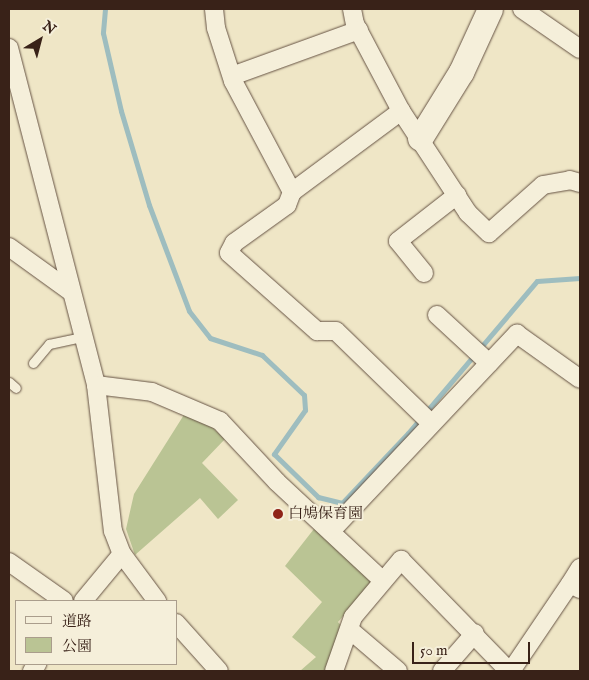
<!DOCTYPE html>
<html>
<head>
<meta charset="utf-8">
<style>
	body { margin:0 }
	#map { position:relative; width:589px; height:680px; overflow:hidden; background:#efe6c6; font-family:"IM FELL English","Noto Serif JP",serif }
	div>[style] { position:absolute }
	.green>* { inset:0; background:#bac494 }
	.stream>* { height:5px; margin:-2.5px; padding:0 2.5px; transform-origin:2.5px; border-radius:2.5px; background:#9ebdbf }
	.roads { filter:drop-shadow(0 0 1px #665344) drop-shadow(0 0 1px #665344) }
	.lane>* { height:9px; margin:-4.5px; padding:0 4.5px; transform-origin:4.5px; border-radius:4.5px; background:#f5efda }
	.street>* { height:18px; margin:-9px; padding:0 9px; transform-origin:9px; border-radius:9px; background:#f5efda }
	.secondary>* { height:25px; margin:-12.5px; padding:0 12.5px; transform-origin:12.5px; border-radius:12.5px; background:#f5efda }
	.dots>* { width:14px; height:14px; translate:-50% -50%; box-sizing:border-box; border:2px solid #f5efda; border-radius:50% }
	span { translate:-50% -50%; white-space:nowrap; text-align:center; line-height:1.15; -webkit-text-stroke:4px #f5efda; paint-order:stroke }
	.poi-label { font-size:15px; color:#392218 }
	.left { translate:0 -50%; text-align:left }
	.frame { position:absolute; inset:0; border:10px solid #392218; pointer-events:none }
	.legend { position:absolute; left:15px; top:600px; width:162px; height:65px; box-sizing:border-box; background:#f5efda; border:1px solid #aa9d8c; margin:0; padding:6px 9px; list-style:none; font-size:15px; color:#392218 }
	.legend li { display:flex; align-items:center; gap:10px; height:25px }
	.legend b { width:25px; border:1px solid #aa9d8c }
	.north { position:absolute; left:15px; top:15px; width:50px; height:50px; -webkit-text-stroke:4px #f5efda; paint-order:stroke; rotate:37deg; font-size:14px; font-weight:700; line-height:20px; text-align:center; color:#392218 }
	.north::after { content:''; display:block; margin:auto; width:18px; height:22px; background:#392218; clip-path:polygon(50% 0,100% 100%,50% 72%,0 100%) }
	.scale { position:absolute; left:412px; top:642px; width:118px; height:22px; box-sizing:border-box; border:2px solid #392218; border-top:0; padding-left:6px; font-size:15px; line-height:18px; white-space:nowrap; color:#392218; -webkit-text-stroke:4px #f5efda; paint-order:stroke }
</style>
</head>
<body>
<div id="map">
	<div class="green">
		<i style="clip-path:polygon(187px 410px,203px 419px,225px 439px,202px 463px,238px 500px,218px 519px,200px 498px,135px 555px,126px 529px,134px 494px)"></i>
		<i style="clip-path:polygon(317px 525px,375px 580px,338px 622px,344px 629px,329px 671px,300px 671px,316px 657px,292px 637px,322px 602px,285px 566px)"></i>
	</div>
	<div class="stream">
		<i style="left:105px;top:9px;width:24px;rotate:95deg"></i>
		<i style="left:103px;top:33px;width:80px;rotate:77deg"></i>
		<i style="left:121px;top:111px;width:98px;rotate:73.4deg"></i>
		<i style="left:149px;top:205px;width:113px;rotate:69.3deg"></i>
		<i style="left:189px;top:311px;width:34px;rotate:52deg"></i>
		<i style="left:210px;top:338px;width:55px;rotate:18.1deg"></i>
		<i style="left:262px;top:355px;width:58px;rotate:43.6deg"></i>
		<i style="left:304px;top:395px;width:15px;rotate:86deg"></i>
		<i style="left:305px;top:410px;width:54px;rotate:125.2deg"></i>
		<i style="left:274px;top:454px;width:62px;rotate:44.3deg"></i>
		<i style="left:318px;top:497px;width:25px;rotate:14deg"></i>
		<i style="left:342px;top:503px;width:96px;rotate:-46.7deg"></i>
		<i style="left:408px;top:433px;width:199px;rotate:-49.7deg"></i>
		<i style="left:537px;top:281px;width:43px;rotate:-4deg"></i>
	</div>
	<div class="roads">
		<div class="lane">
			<i style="left:33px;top:363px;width:25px;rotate:-50deg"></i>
			<i style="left:49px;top:344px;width:34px;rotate:-12deg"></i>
			<i style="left:9px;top:382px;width:9px;rotate:41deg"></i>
		</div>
		<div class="street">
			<i style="left:214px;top:9px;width:19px;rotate:84deg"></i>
			<i style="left:216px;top:28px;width:56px;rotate:72.2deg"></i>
			<i style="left:233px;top:81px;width:126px;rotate:62deg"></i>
			<i style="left:292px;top:192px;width:14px;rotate:111deg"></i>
			<i style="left:287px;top:205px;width:65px;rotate:144.4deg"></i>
			<i style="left:234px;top:243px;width:11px;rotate:117deg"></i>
			<i style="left:229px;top:253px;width:118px;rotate:41.6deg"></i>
			<i style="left:317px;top:331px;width:19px"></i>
			<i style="left:336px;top:331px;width:131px;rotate:44.1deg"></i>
			<i style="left:352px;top:9px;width:15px;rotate:79deg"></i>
			<i style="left:355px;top:24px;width:98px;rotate:62.1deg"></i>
			<i style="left:401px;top:111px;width:122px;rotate:56.7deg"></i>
			<i style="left:468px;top:213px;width:29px;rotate:44deg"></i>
			<i style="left:489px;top:233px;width:72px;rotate:-41.6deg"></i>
			<i style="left:543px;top:185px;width:27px;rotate:-10deg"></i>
			<i style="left:570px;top:180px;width:10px;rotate:17deg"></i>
			<i style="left:522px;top:9px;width:70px;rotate:34.6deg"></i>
			<i style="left:9px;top:48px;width:348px;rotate:75.5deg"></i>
			<i style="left:96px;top:385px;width:147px;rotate:83.4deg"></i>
			<i style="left:113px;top:531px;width:25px;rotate:69deg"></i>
			<i style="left:122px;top:554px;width:59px;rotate:53.3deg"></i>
			<i style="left:232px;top:76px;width:135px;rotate:-19.9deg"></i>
			<i style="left:292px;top:192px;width:136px;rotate:-36.6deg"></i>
			<i style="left:9px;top:247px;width:75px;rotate:35.8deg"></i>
			<i style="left:424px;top:273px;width:41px;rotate:-129.1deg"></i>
			<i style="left:398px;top:241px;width:75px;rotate:-37.9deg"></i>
			<i style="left:437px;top:315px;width:71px;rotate:42.7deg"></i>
			<i style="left:96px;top:385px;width:56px;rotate:7.1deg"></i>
			<i style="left:152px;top:392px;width:74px;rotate:23.1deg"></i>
			<i style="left:220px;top:421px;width:83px;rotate:46.9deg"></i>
			<i style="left:277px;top:482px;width:144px;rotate:43deg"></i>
			<i style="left:332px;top:530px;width:270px;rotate:-46.7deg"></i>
			<i style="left:517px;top:334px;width:77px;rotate:35.5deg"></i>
			<i style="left:9px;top:562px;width:67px;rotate:35.3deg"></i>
			<i style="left:580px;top:589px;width:11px;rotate:-153deg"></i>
			<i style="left:570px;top:584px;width:19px;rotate:-58deg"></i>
			<i style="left:83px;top:601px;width:61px;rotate:-50.3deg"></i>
			<i style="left:176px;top:623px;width:64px;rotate:48.1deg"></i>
			<i style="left:350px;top:630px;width:63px;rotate:40.5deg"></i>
			<i style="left:32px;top:671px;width:9px;rotate:-54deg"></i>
			<i style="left:334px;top:671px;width:57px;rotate:-70.6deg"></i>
			<i style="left:353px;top:617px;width:75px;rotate:-49.9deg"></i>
			<i style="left:401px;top:560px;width:155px;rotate:45.8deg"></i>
			<i style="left:442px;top:671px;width:50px;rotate:-49deg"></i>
			<i style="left:511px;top:671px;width:105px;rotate:-55.9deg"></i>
		</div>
		<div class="secondary">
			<i style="left:420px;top:138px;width:78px;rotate:-58.2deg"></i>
			<i style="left:461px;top:72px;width:69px;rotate:-65.3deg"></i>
		</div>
	</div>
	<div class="dots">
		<i style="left:278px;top:514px;background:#8f2418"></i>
	</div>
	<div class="poi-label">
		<span class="left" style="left:288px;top:514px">白鳩保育園</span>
	</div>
	<div class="frame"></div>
	<ul class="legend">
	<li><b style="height:6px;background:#f5efda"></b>道路</li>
	<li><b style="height:14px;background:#bac494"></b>公園</li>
	</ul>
	<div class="north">N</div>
	<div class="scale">50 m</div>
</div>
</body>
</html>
